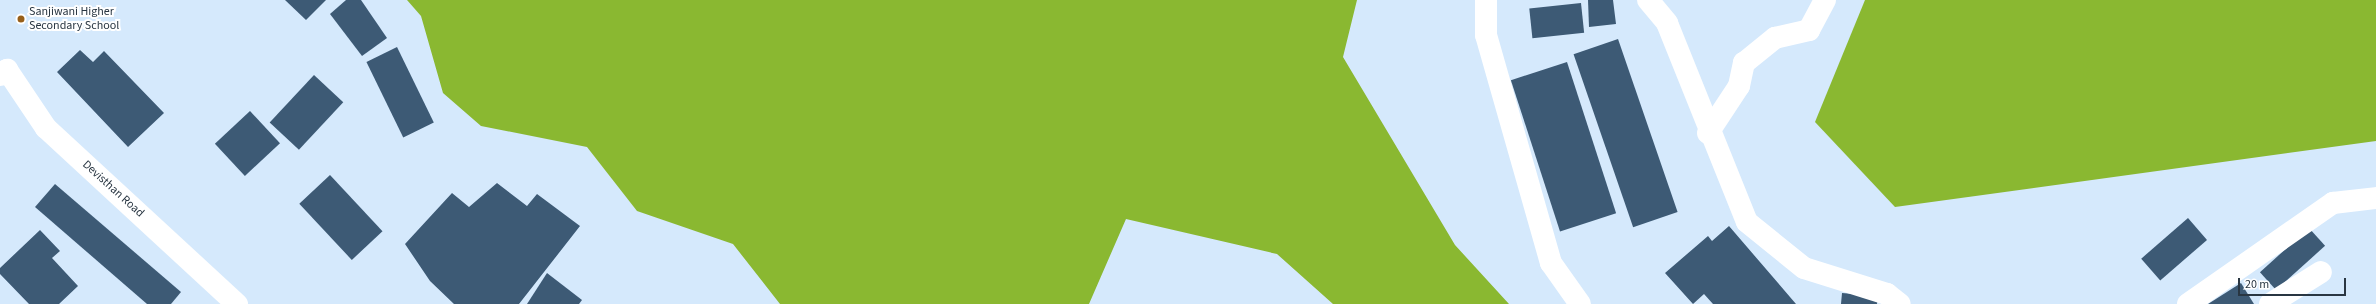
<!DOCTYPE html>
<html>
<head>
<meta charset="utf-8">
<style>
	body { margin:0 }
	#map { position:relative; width:2376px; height:304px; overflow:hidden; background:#d5e9fc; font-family:"Source Sans 3",sans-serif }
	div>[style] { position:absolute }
	.forest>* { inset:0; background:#8ab831 }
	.building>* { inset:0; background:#3d5a75; transform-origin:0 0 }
	.minor>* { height:22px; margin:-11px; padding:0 11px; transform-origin:11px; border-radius:11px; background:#fff }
	.dots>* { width:11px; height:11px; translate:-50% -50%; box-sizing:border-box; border:2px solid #fff; border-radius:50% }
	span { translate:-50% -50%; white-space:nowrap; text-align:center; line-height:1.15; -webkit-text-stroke:4px #fff; paint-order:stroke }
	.poi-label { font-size:12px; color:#293642 }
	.left { translate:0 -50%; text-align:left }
	.street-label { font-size:12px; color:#293642 }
	.scale { position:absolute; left:2238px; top:278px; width:108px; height:18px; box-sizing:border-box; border:2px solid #293642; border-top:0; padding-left:5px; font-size:12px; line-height:14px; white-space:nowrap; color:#293642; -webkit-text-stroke:3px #fff; paint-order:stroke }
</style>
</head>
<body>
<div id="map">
	<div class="forest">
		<i style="clip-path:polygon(407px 0,1357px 0,1343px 57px,1455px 245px,1509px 304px,1333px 304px,1277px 254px,1126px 219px,1089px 304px,780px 304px,733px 244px,637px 211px,587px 147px,481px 126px,443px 93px,421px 16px)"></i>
		<i style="clip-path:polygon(1865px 0,2376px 0,2376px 141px,1895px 207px,1815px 122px)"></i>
	</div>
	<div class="building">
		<i style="clip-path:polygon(285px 0,326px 0,306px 20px)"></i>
		<i style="clip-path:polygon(346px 0,361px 0,387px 38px,362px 56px,330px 14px)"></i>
		<i style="clip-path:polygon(1588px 0,1613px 0,1616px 24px,1589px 27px)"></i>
		<i style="left:1581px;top:3px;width:30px;height:52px;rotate:84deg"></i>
		<i style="left:1618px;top:39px;width:183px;height:47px;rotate:71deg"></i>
		<i style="left:397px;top:47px;width:84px;height:34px;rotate:64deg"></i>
		<i style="clip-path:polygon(80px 50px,93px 62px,104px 51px,164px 113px,128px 147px,57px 72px)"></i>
		<i style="left:1567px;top:62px;width:159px;height:59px;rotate:72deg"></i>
		<i style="left:314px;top:75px;width:40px;height:65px;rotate:43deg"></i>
		<i style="left:250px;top:111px;width:44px;height:48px;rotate:47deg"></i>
		<i style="left:330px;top:175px;width:77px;height:42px;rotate:47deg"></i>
		<i style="clip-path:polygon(497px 183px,527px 206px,537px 194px,580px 226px,519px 304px,454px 304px,430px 281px,405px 244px,452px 193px,469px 207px)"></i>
		<i style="clip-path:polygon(55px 184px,181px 292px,171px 304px,147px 304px,35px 207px)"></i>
		<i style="left:2188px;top:218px;width:29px;height:62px;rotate:49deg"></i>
		<i style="clip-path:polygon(1729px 226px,1796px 304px,1713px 304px,1704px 294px,1693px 304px,1665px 273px,1708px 236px,1712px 241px)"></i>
		<i style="left:2309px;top:228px;width:24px;height:66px;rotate:48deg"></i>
		<i style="clip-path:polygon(40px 230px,60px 251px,52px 258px,78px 286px,59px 304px,29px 304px,0 274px,0 268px)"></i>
		<i style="clip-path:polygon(547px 273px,582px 300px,579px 304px,527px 304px)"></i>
		<i style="clip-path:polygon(2241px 283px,2254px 304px,2208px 304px)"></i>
		<i style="clip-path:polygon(1842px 293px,1878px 296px,1877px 304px,1841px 304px)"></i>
	</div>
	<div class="minor">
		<i style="left:1486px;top:0;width:35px;rotate:90deg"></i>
		<i style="left:1486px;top:35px;width:237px;rotate:74.1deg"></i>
		<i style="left:1551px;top:263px;width:50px;rotate:54.7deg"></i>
		<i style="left:1648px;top:0;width:30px;rotate:50deg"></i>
		<i style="left:1667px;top:23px;width:214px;rotate:68.1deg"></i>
		<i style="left:1747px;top:222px;width:73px;rotate:38.9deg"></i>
		<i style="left:1804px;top:268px;width:87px;rotate:17.4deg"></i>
		<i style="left:1887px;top:294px;width:16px;rotate:38deg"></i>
		<i style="left:0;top:75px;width:9px;rotate:-36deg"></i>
		<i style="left:7px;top:70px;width:70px;rotate:56.1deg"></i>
		<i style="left:46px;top:128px;width:260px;rotate:42.7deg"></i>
		<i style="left:1708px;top:133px;width:56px;rotate:-56.6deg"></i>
		<i style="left:1739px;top:86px;width:24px;rotate:-78deg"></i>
		<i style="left:1744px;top:63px;width:40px;rotate:-39deg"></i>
		<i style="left:1775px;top:38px;width:35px;rotate:-13deg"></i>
		<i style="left:1809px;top:30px;width:34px;rotate:-62deg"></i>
		<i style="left:2188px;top:304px;width:177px;rotate:-34.9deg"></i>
		<i style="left:2333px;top:203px;width:43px;rotate:-6.6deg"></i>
		<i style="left:2270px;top:304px;width:60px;rotate:-32.1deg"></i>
	</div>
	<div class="dots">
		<i style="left:21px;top:19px;background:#975f19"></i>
	</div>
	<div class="poi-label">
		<span class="left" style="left:29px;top:19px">Sanjiwani Higher<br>Secondary School</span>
	</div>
	<div class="street-label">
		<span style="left:113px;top:189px;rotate:42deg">Devisthan Road</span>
	</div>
	<div class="scale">20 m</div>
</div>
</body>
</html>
